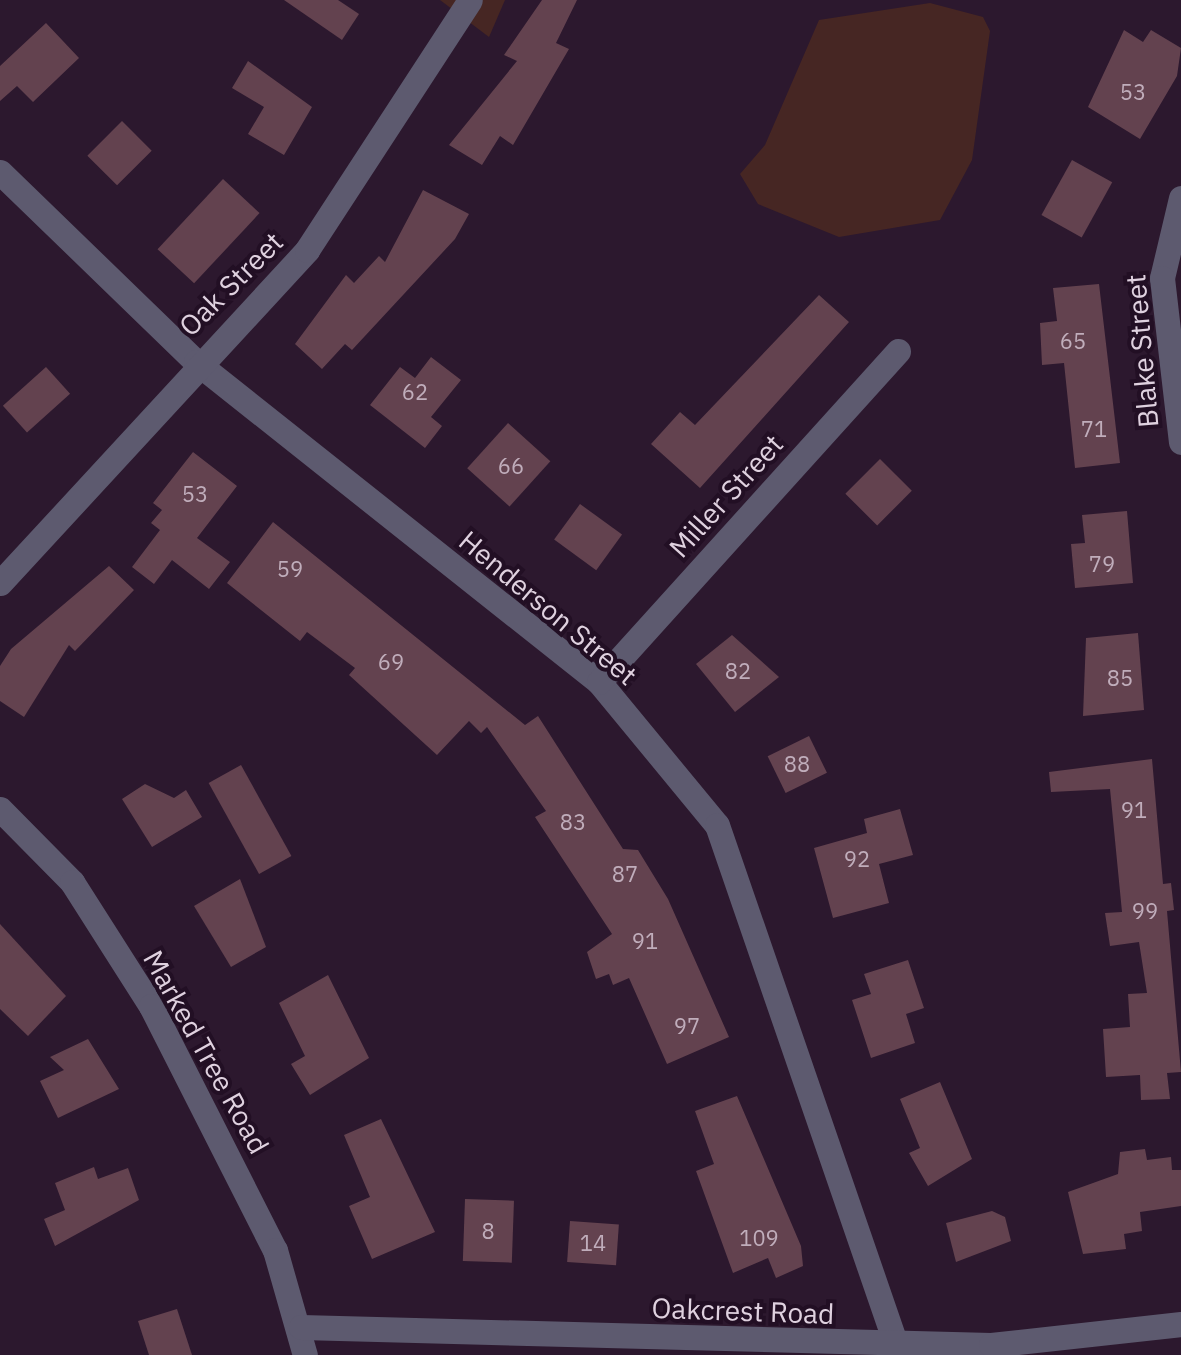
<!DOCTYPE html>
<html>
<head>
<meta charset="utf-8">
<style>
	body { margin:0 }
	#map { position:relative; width:1181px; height:1355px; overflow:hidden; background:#2c182e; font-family:"IBM Plex Sans",sans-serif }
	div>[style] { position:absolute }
	.green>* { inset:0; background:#462623 }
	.building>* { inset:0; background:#63424f; transform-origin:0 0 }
	.minor>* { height:25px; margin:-12.5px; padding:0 12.5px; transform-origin:12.5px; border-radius:12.5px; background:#5d5a6f }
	span { translate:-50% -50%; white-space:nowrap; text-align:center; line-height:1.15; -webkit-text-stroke:8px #220f24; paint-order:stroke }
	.number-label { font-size:22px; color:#c0adbb }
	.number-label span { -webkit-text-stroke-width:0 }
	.street-label { font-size:28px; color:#dfd1df }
</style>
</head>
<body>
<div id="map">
	<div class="green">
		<i style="clip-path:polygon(440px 0,505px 0,489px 37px)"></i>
		<i style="clip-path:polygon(930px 3px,983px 17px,990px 31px,972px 160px,940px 220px,839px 237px,758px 204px,740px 174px,765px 145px,819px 20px)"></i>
	</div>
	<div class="building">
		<i style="clip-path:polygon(284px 0,338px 0,359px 14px,342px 40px)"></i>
		<i style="clip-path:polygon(542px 0,577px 0,556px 43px,569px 49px,513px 145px,500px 136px,482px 165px,449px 145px,517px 61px,504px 55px)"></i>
		<i style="clip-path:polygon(46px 23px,79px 58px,33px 102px,17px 86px,0 101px,0 66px)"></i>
		<i style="clip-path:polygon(1124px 30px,1143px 42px,1151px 30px,1181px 48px,1177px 76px,1140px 139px,1088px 107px)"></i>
		<i style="clip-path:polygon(248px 61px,312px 107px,284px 155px,248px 134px,264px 107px,232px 88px)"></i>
		<i style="left:122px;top:121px;width:42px;height:49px;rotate:45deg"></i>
		<i style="left:1072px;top:160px;width:46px;height:63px;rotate:29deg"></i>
		<i style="left:223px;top:179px;width:50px;height:96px;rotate:43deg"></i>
		<i style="clip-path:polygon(423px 190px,469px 214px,455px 239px,352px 350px,345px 344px,322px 369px,295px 344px,346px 275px,354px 283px,379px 256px,385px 262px)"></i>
		<i style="clip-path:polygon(1099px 284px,1120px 463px,1075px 468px,1064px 363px,1042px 365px,1040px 323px,1057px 321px,1053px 288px)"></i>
		<i style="clip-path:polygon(819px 295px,849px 322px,700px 488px,651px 444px,680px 412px,695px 425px)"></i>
		<i style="clip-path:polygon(431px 357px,461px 380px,431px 417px,442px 426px,425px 448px,370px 405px,400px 367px,415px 378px)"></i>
		<i style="left:46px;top:367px;width:36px;height:58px;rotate:48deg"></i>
		<i style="left:508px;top:423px;width:57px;height:61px;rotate:42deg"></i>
		<i style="clip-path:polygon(193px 452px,237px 486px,197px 538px,230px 562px,209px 589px,172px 560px,154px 584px,132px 567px,160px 530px,151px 523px,162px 510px,153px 503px)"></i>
		<i style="left:880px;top:459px;width:45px;height:49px;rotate:45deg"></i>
		<i style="left:580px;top:504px;width:52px;height:44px;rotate:36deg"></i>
		<i style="clip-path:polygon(1127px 511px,1133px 583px,1075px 588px,1071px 544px,1085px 543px,1082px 515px)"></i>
		<i style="clip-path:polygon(273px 522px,525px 725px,538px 716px,623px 849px,638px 850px,668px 899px,729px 1037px,667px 1064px,629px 978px,613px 985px,609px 974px,596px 979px,587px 952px,612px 934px,535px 817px,546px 811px,487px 727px,481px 733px,469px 721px,437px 755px,349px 675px,355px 668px,307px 632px,300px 641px,227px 583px)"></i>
		<i style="clip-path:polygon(109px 566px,134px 590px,75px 651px,69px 645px,24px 717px,0 701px,0 666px,11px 649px)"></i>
		<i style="clip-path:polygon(1138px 633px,1144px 710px,1083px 716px,1086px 638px)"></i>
		<i style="clip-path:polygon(732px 635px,779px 677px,735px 712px,696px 664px)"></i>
		<i style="left:809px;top:736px;width:41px;height:46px;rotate:64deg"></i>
		<i style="clip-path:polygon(1152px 759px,1163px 884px,1171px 883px,1174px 910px,1167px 911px,1181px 1072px,1167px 1073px,1170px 1099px,1141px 1100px,1140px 1075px,1106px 1077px,1103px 1029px,1130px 1027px,1128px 994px,1147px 993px,1139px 942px,1110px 946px,1105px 913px,1122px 912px,1110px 789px,1051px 792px,1049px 772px)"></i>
		<i style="left:241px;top:765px;width:104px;height:37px;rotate:61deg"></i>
		<i style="clip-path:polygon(145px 784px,174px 798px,186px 790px,202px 817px,152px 847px,122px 799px)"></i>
		<i style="clip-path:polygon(900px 809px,913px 855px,879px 864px,889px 903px,833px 918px,814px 848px,867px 833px,864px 819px)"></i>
		<i style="clip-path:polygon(240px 879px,266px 947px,231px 967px,194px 906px)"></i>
		<i style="clip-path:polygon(0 924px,66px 996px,28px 1036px,0 1009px)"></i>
		<i style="clip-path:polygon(908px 960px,924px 1008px,906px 1014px,915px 1043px,871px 1058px,852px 1000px,871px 994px,864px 974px)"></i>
		<i style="clip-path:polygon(328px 975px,369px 1058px,310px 1095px,291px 1064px,305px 1056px,279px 1003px)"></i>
		<i style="clip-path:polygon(88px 1039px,119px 1089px,58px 1118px,40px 1081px,64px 1070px,50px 1057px)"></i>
		<i style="clip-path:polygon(940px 1082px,972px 1159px,928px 1186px,909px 1153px,920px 1148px,900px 1099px)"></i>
		<i style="clip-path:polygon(737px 1096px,801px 1246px,803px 1266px,776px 1278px,768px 1258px,733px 1273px,696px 1171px,714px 1164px,695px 1111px)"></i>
		<i style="clip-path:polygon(381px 1119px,435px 1232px,372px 1259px,349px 1206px,370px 1197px,344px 1135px)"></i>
		<i style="clip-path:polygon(1145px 1149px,1147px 1160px,1171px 1157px,1172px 1170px,1181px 1170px,1181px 1206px,1140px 1212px,1142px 1231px,1124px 1234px,1126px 1249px,1083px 1254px,1068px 1192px,1118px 1174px,1120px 1152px)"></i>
		<i style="clip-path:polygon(94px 1167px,98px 1179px,128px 1168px,139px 1200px,55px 1246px,44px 1219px,65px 1210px,55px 1183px)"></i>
		<i style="left:465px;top:1199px;width:49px;height:62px;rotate:2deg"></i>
		<i style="clip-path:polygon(992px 1211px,1005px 1217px,1011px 1241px,956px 1262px,946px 1223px)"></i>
		<i style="left:570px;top:1221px;width:49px;height:41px;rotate:4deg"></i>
		<i style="clip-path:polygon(177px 1309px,192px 1355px,149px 1355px,138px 1321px)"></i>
	</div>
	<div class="minor">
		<i style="left:0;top:172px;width:273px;rotate:44.1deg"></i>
		<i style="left:196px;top:362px;width:515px;rotate:38.45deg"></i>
		<i style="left:599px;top:682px;width:185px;rotate:50.5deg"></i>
		<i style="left:717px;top:825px;width:550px;rotate:71deg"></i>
		<i style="left:1181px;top:198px;width:82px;rotate:103.4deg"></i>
		<i style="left:1162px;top:278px;width:165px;rotate:83.4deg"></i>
		<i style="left:0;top:583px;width:453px;rotate:-47.3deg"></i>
		<i style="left:307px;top:250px;width:298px;rotate:-56.9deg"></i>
		<i style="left:599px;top:682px;width:446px;rotate:-47.9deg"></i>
		<i style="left:0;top:809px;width:103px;rotate:45.4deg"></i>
		<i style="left:72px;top:882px;width:147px;rotate:57.5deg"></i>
		<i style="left:151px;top:1006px;width:274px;rotate:63.1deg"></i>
		<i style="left:275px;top:1250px;width:109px;rotate:74.1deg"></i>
		<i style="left:301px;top:1327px;width:690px;rotate:1.49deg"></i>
		<i style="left:991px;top:1345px;width:191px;rotate:-6.3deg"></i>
	</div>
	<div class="number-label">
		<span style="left:1133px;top:92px">53</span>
		<span style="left:1073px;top:341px">65</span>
		<span style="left:415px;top:392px">62</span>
		<span style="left:1094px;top:429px">71</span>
		<span style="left:511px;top:466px">66</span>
		<span style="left:195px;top:494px">53</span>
		<span style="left:1102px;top:564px">79</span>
		<span style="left:290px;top:569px">59</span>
		<span style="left:391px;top:662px">69</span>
		<span style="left:738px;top:671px">82</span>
		<span style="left:1120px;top:678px">85</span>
		<span style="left:797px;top:764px">88</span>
		<span style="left:1134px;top:810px">91</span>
		<span style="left:573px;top:822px">83</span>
		<span style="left:857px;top:859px">92</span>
		<span style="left:625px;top:874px">87</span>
		<span style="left:1145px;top:911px">99</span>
		<span style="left:645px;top:941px">91</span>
		<span style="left:687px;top:1026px">97</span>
		<span style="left:488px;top:1231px">8</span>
		<span style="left:759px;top:1238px">109</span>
		<span style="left:593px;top:1243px">14</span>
	</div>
	<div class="street-label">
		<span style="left:231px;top:284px;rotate:-45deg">Oak Street</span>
		<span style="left:1142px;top:351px;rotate:-95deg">Blake Street</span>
		<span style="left:726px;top:496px;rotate:-48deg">Miller Street</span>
		<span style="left:548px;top:608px;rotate:40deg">Henderson Street</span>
		<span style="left:206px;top:1052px;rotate:61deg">Marked Tree Road</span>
		<span style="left:743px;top:1311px;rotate:2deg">Oakcrest Road</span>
	</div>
</div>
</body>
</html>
